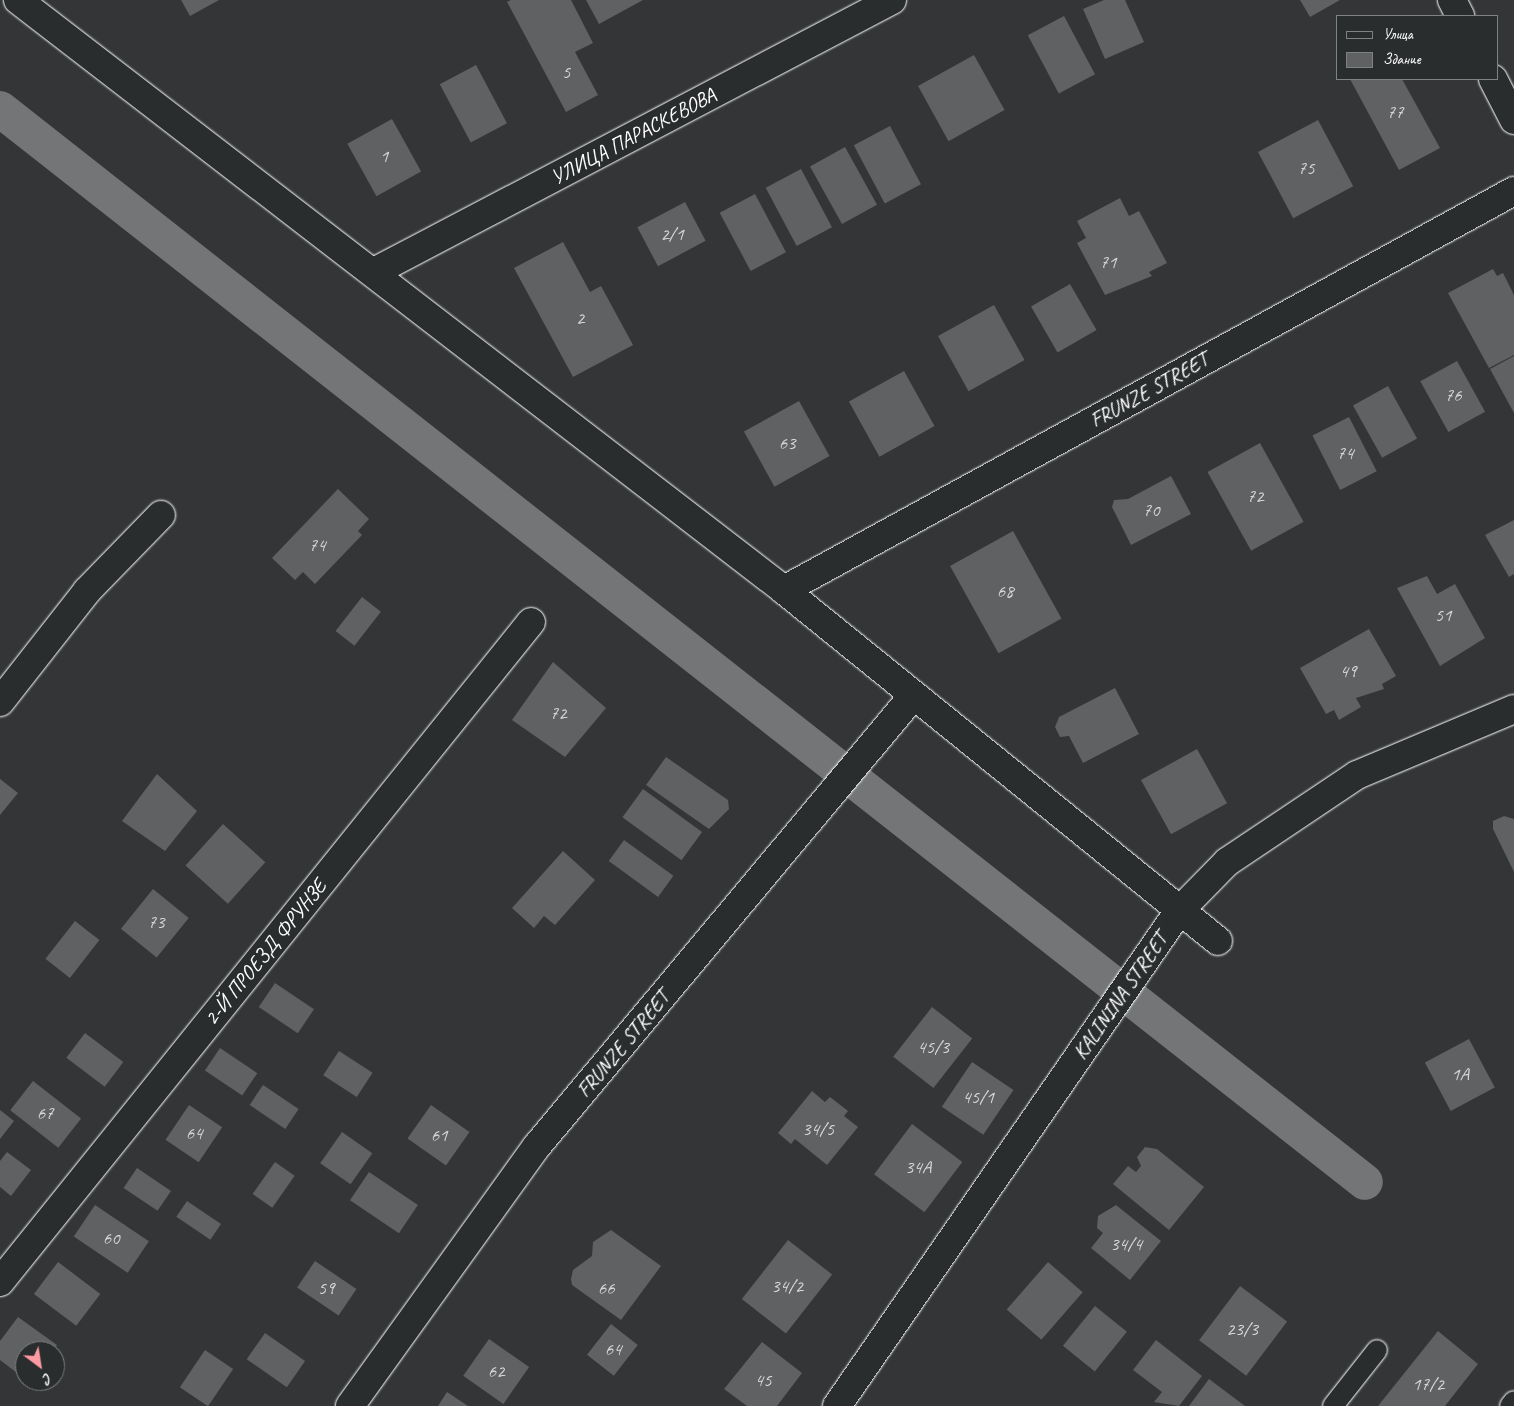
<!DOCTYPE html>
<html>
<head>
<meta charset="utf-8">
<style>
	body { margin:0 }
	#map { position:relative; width:1514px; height:1406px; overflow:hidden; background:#333536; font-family:Caveat,sans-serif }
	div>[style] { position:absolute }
	.canal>* { height:36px; margin:-18px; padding:0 18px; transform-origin:18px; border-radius:18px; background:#737576 }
	.building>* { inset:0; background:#5f6162; transform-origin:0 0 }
	.roads { filter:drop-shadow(0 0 1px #fff) drop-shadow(0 0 1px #fff) }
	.lane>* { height:20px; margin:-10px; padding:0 10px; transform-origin:10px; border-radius:10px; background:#2a2d2e }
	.street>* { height:28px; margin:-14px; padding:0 14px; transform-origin:14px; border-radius:14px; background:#2a2d2e }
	span { translate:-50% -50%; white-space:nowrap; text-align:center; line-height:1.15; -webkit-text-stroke:4px #2a2d2e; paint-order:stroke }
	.number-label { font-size:19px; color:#d7d8d8 }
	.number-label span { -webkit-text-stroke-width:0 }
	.street-label { font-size:21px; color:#fff }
	.legend { position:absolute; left:1336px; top:15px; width:162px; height:65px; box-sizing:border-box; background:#2a2d2e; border:1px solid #7f8182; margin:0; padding:6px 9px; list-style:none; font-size:15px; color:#fff }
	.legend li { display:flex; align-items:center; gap:10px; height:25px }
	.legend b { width:25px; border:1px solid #7f8182 }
	.north { position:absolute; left:15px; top:1341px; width:50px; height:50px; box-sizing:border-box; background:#2a2d2e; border:1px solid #7f8182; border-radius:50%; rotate:149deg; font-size:14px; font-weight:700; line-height:20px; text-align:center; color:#fff }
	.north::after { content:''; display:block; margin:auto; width:18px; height:22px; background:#ff9aa2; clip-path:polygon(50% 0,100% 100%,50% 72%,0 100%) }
</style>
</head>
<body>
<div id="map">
	<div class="canal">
		<i style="left:0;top:109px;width:1736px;rotate:38.17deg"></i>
	</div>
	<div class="building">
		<i style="clip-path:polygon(181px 0,219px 0,190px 16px)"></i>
		<i style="clip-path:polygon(511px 0,571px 0,593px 43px,575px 52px,598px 95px,566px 112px,507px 2px)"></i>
		<i style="clip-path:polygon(586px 0,643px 0,599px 24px)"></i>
		<i style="clip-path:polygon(1104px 0,1125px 0,1144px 42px,1105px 59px,1083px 9px)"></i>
		<i style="clip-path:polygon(1300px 0,1340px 0,1310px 17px)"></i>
		<i style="left:1064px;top:16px;width:66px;height:41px;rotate:62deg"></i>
		<i style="left:974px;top:55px;width:63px;height:64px;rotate:61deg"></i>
		<i style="left:476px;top:65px;width:66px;height:41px;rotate:62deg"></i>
		<i style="clip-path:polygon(1350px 79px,1402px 79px,1440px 148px,1399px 170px)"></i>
		<i style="left:392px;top:119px;width:60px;height:51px;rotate:61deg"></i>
		<i style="left:1318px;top:120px;width:75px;height:68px;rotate:62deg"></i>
		<i style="left:890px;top:126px;width:66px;height:41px;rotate:62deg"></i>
		<i style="left:845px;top:147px;width:66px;height:40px;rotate:61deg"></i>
		<i style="left:801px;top:169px;width:66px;height:40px;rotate:62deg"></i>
		<i style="left:755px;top:194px;width:66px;height:40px;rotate:62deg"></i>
		<i style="clip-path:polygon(1120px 198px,1129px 216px,1139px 211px,1167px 263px,1149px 272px,1152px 276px,1105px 295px,1077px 243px,1086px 238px,1077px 221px)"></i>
		<i style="left:685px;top:202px;width:44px;height:54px;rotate:62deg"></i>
		<i style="clip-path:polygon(563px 242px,590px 292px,601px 286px,633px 345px,573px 377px,514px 268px)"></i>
		<i style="clip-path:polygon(1493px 269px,1497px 276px,1503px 273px,1514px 295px,1514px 355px,1489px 368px,1448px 293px)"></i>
		<i style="left:1070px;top:284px;width:53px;height:45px;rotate:60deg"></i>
		<i style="left:994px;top:305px;width:63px;height:64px;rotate:61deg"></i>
		<i style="clip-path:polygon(1514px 356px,1514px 413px,1490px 369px)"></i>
		<i style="left:1457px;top:361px;width:58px;height:42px;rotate:61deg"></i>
		<i style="left:904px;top:371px;width:63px;height:63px;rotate:61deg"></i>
		<i style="left:1388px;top:386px;width:60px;height:40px;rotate:61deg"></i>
		<i style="left:799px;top:401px;width:63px;height:63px;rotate:61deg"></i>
		<i style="left:1349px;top:417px;width:61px;height:41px;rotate:63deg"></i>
		<i style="left:1260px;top:443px;width:90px;height:60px;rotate:61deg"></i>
		<i style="clip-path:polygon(1171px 476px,1191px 514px,1131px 545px,1112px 507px,1114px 500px,1128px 499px)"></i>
		<i style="clip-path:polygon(338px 489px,369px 519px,358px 531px,362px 535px,315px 584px,303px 572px,295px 580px,272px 558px)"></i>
		<i style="clip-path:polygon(1514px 520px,1514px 574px,1509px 577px,1485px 535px)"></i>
		<i style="left:1013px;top:531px;width:100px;height:72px;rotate:61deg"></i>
		<i style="clip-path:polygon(1427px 576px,1437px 594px,1455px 584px,1485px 638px,1440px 666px,1397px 588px)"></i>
		<i style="left:362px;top:597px;width:24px;height:43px;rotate:38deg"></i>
		<i style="clip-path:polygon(1369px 629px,1396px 676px,1382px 684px,1384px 689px,1356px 698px,1361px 707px,1339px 720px,1334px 710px,1326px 714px,1300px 668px)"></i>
		<i style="clip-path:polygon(553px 662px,606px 708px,565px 757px,512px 720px)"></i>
		<i style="clip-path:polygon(1115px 688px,1139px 734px,1083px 763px,1069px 736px,1060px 737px,1055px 727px,1059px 717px)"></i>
		<i style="left:1197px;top:749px;width:62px;height:64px;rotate:61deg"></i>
		<i style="clip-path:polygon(666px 757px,728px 800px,729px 809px,709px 829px,646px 785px)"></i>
		<i style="clip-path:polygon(157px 774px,197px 811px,165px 851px,122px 821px)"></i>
		<i style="clip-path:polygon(0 779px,18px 793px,0 815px)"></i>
		<i style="left:643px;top:789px;width:73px;height:35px;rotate:36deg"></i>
		<i style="clip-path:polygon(1504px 816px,1514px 819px,1514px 872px,1493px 829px,1493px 821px)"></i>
		<i style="left:223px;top:824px;width:57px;height:56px;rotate:42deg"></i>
		<i style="left:624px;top:840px;width:61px;height:26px;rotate:36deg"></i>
		<i style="clip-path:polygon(563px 851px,595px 880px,555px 925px,544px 916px,534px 928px,512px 908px)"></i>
		<i style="left:153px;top:889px;width:46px;height:51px;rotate:39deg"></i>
		<i style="left:75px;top:921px;width:31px;height:48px;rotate:38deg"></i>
		<i style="left:275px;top:983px;width:47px;height:29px;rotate:34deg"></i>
		<i style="left:932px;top:1007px;width:51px;height:63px;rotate:38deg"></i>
		<i style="left:85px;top:1033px;width:48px;height:31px;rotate:37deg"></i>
		<i style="left:1469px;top:1039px;width:55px;height:50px;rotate:62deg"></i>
		<i style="left:220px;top:1048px;width:45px;height:27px;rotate:34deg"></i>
		<i style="left:339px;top:1051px;width:40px;height:29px;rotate:33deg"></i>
		<i style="left:972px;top:1062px;width:50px;height:54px;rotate:34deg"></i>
		<i style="left:33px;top:1081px;width:61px;height:37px;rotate:38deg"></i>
		<i style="left:263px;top:1085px;width:43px;height:24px;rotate:34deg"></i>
		<i style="clip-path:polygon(812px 1091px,825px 1102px,830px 1097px,848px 1111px,844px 1116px,858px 1127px,827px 1165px,795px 1139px,791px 1144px,778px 1133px)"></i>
		<i style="left:189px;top:1105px;width:40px;height:42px;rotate:34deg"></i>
		<i style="left:431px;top:1105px;width:47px;height:41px;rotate:35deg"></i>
		<i style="clip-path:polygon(0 1110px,14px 1121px,0 1139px)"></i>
		<i style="left:912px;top:1124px;width:63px;height:63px;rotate:37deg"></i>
		<i style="left:342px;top:1132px;width:37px;height:38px;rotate:35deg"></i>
		<i style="clip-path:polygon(1145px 1147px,1157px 1149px,1204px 1187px,1169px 1230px,1113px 1184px,1128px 1166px,1136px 1172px,1141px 1166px,1137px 1157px)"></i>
		<i style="clip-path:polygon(7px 1152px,31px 1170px,11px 1196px,0 1187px,0 1161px)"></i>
		<i style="left:275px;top:1162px;width:24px;height:39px;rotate:35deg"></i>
		<i style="left:137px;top:1168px;width:41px;height:24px;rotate:34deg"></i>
		<i style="left:369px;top:1172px;width:59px;height:34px;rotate:34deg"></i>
		<i style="left:187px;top:1201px;width:41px;height:19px;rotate:34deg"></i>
		<i style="left:95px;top:1205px;width:65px;height:38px;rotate:34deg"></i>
		<i style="clip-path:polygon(1116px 1205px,1161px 1241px,1130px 1280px,1091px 1248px,1103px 1233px,1097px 1228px,1098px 1216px)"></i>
		<i style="clip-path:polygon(611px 1230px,661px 1266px,621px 1320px,572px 1285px,571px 1279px,573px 1270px,592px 1256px,593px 1242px)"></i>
		<i style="left:788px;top:1240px;width:56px;height:75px;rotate:38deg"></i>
		<i style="left:315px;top:1261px;width:50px;height:32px;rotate:34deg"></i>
		<i style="left:58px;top:1262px;width:53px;height:40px;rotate:37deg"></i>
		<i style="left:1048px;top:1262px;width:46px;height:63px;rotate:41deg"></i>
		<i style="left:1240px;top:1286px;width:59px;height:68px;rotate:37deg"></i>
		<i style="left:1095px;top:1306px;width:41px;height:51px;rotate:39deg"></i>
		<i style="clip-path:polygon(18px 1317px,57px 1345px,53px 1351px,25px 1351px,25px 1379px,0 1360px,0 1341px)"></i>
		<i style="left:611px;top:1324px;width:34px;height:39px;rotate:38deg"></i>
		<i style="clip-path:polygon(1438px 1331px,1478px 1364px,1445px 1406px,1378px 1406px)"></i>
		<i style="left:265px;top:1333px;width:49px;height:32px;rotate:35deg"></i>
		<i style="left:489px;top:1339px;width:49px;height:45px;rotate:35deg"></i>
		<i style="clip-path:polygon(1156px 1340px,1202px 1376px,1179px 1406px,1154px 1402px,1162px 1392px,1133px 1370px)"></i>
		<i style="clip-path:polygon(762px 1342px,802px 1373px,777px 1406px,747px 1406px,724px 1389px)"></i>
		<i style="left:205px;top:1350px;width:34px;height:45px;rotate:34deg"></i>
		<i style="clip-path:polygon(1209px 1379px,1245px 1406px,1189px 1406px)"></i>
		<i style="clip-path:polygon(447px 1392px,468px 1406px,438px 1406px)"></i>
	</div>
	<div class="roads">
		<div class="lane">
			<i style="left:1333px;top:1406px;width:71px;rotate:-51.8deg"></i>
			<i style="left:1510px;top:1406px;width:6px;rotate:-51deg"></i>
		</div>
		<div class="street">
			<i style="left:18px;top:0;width:967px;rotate:37.6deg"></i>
			<i style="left:784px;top:590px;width:558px;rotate:38.96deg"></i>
			<i style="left:1452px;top:0;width:18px;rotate:63deg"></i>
			<i style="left:1493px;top:79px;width:46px;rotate:62.9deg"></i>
			<i style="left:374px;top:272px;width:585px;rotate:-27.7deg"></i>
			<i style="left:784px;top:590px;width:832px;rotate:-28.66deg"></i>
			<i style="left:0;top:702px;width:141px;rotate:-51.9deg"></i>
			<i style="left:87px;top:591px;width:106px;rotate:-45.8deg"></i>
			<i style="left:0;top:1282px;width:847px;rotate:-51.18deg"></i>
			<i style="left:350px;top:1406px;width:320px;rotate:-54.3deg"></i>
			<i style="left:537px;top:1146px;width:586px;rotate:-50.12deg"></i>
			<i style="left:837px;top:1406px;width:602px;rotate:-55.36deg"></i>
			<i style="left:1179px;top:911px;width:69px;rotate:-45.6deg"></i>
			<i style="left:1227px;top:862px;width:156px;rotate:-33.8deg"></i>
			<i style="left:1357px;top:775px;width:170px;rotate:-22.8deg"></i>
		</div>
	</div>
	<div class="number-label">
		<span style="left:566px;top:73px">5</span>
		<span style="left:1395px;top:113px">77</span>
		<span style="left:384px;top:157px">1</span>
		<span style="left:1306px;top:169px">75</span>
		<span style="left:672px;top:235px">2/1</span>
		<span style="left:1108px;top:263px">71</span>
		<span style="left:580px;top:319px">2</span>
		<span style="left:1453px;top:396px">76</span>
		<span style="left:787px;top:444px">63</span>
		<span style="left:1345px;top:454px">74</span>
		<span style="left:1255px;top:497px">72</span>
		<span style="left:1151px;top:511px">70</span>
		<span style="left:317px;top:546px">74</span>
		<span style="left:1005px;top:592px">68</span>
		<span style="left:1443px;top:616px">51</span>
		<span style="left:1348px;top:672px">49</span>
		<span style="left:558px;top:714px">72</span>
		<span style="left:156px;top:923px">73</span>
		<span style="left:933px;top:1048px">45/3</span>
		<span style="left:1460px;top:1075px">1А</span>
		<span style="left:978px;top:1098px">45/1</span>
		<span style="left:45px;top:1114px">67</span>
		<span style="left:818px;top:1130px">34/5</span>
		<span style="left:194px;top:1134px">64</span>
		<span style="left:439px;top:1136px">61</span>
		<span style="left:918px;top:1168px">34А</span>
		<span style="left:111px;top:1239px">60</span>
		<span style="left:1126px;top:1245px">34/4</span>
		<span style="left:787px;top:1287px">34/2</span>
		<span style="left:326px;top:1289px">59</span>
		<span style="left:606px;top:1289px">66</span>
		<span style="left:1242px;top:1330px">23/3</span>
		<span style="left:613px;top:1350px">64</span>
		<span style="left:496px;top:1372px">62</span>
		<span style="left:763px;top:1381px">45</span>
		<span style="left:1428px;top:1385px">17/2</span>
	</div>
	<div class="street-label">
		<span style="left:633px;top:136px;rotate:-28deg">УЛИЦА ПАРАСКЕВОВА</span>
		<span style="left:1149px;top:390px;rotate:-29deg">FRUNZE STREET</span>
		<span style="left:265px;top:952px;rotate:-51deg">2-Й ПРОЕЗД ФРУНЗЕ</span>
		<span style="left:1120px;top:996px;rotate:-55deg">KALININA STREET</span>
		<span style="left:623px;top:1044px;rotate:-50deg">FRUNZE STREET</span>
	</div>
	<ul class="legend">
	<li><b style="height:6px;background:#2a2d2e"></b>Улица</li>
	<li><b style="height:14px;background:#5f6162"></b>Здание</li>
	</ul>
	<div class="north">С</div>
</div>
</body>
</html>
